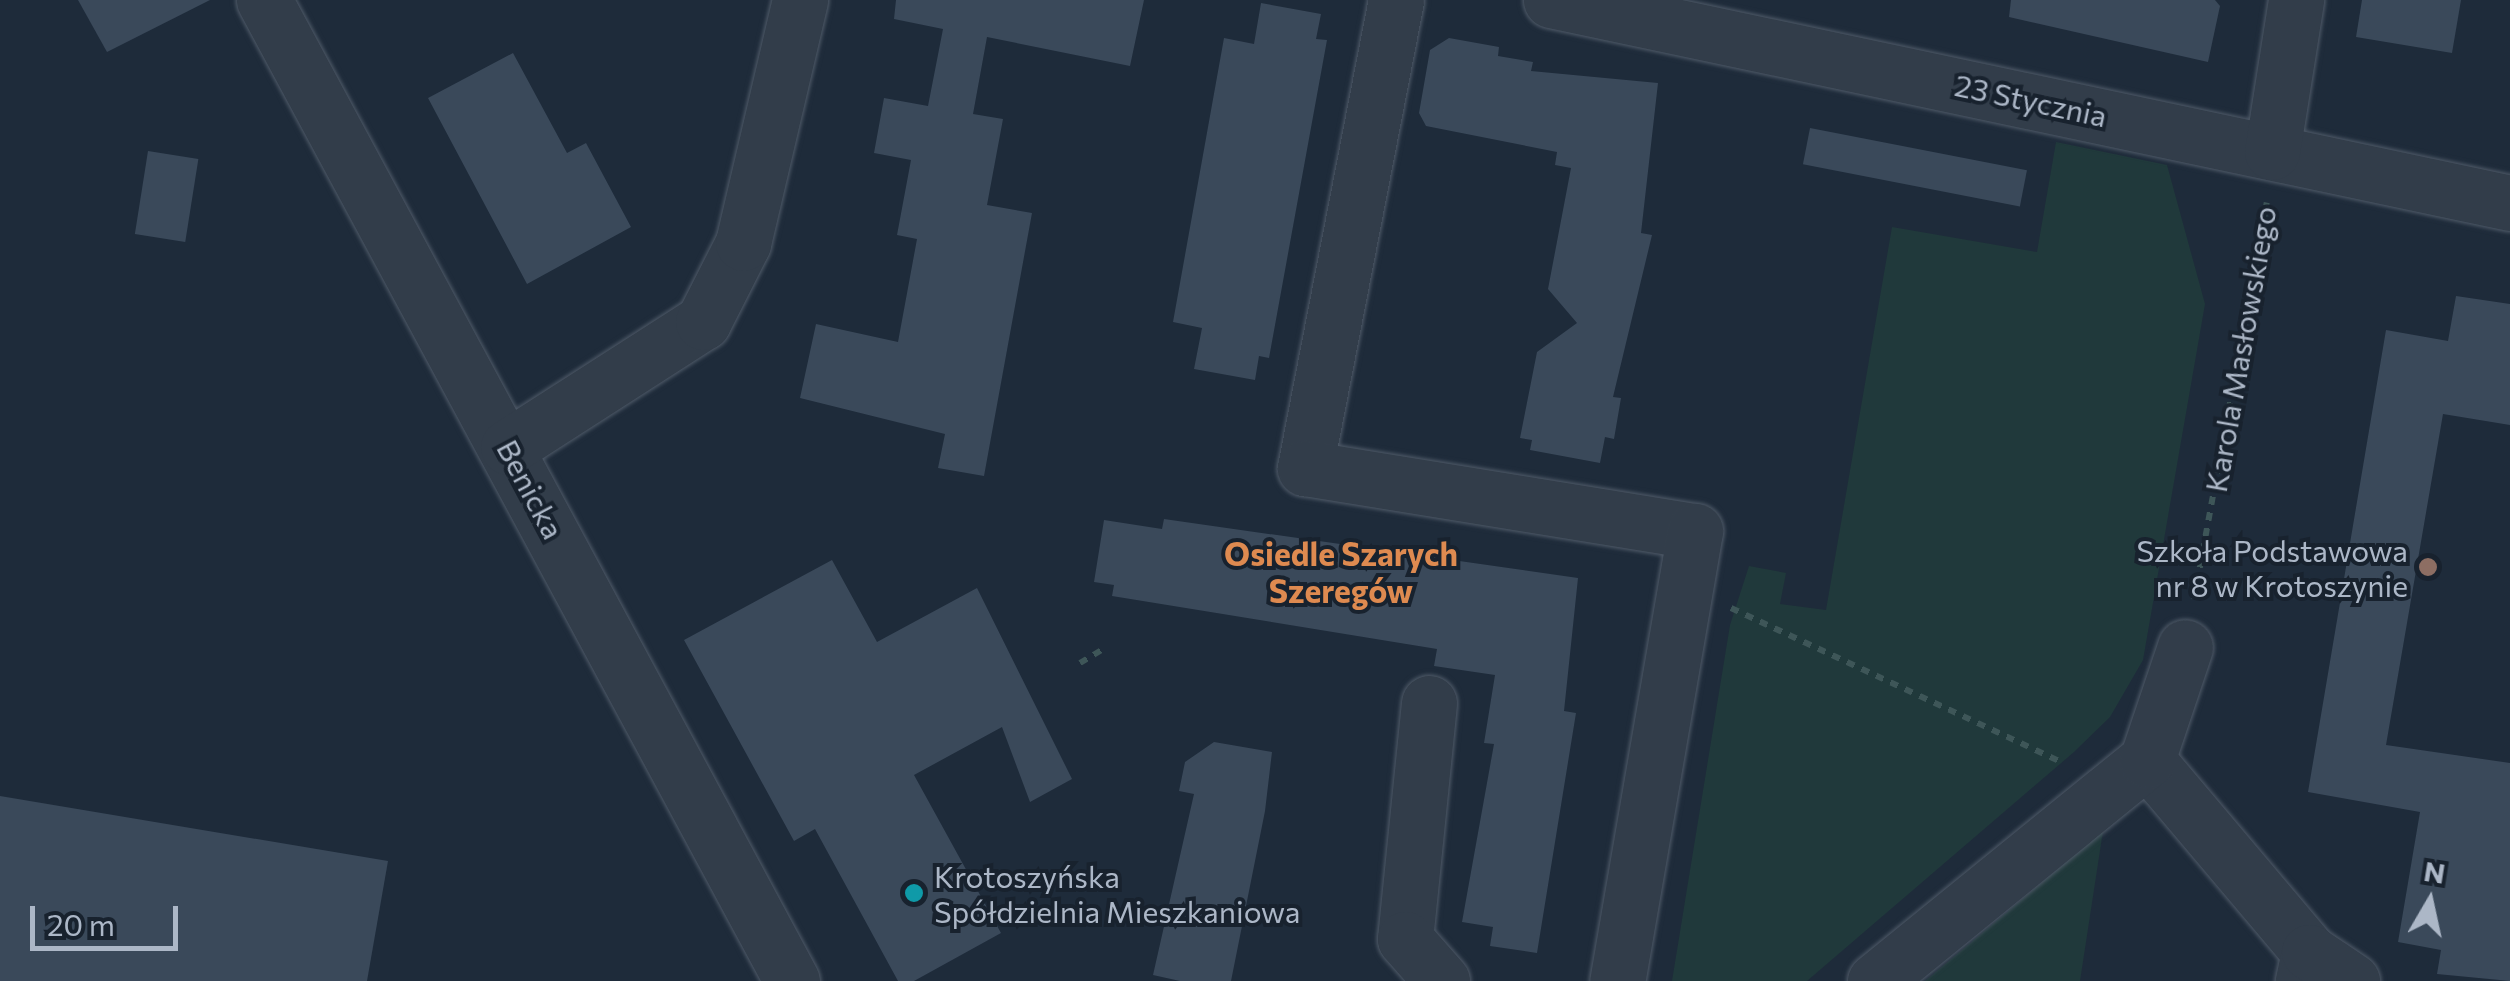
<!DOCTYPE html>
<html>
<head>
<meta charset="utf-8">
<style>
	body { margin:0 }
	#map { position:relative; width:2510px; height:981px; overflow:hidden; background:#1e2b3a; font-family:Commissioner,sans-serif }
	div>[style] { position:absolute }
	.green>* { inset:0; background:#20393b }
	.building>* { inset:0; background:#3a495a; transform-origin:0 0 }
	.path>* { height:6px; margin-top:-3px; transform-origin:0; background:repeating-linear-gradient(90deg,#3e5658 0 8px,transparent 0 16px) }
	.roads { filter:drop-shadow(0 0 2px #4f5a68) drop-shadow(0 0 2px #4f5a68) }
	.minor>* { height:55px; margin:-27.5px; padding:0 27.5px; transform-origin:27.5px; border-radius:27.5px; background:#323d4a }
	.dots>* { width:28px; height:28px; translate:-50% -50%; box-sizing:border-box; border:5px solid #18222e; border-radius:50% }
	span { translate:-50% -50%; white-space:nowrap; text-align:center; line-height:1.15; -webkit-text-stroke:8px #18222e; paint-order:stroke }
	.street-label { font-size:30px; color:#acb7c7 }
	.poi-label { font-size:30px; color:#acb7c7 }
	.right { translate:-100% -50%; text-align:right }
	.left { translate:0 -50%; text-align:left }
	.neighbourhood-label { font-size:32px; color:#de8a50; font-weight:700 }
	.north { position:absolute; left:2380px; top:851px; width:100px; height:100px; -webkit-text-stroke:8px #18222e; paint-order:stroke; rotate:9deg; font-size:28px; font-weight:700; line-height:40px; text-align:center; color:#acb7c7 }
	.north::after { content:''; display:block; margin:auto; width:35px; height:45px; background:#acb7c7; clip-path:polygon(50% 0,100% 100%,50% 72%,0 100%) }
	.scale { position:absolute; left:30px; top:906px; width:148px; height:45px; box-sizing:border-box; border:5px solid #acb7c7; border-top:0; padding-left:12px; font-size:30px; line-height:35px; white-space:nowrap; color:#acb7c7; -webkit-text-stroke:8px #18222e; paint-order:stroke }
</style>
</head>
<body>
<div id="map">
	<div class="green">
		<i style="clip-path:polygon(2056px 142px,2167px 165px,2205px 304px,2143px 660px,2110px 717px,2074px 752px,1807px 981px,1672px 981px,1730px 625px,1749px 566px,1786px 573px,1780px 604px,1826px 610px,1892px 227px,2037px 252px)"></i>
		<i style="clip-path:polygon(2103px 831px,2080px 981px,1925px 981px)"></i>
	</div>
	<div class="building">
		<i style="clip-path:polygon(78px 0,210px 0,107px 52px)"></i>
		<i style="clip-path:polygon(896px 0,1144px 0,1130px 66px,987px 37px,973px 114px,1003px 119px,987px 205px,1032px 213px,984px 476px,938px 468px,945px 434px,800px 398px,816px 324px,898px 342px,917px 239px,897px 235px,911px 160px,874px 153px,884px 98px,928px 106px,943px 29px,894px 19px)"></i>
		<i style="clip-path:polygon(2011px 0,2215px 0,2220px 6px,2208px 62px,2009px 17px)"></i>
		<i style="clip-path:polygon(2362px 0,2461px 0,2452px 53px,2356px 37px)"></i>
		<i style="clip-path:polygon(1261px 3px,1321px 14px,1316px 39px,1327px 40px,1269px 358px,1259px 356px,1255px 380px,1194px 369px,1202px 328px,1173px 322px,1224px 38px,1254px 44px)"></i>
		<i style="clip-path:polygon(1449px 38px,1499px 47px,1498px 56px,1533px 62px,1531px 71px,1658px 83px,1641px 233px,1652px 235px,1613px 397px,1621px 398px,1614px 439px,1605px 437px,1600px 463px,1530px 450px,1532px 440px,1520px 438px,1537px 352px,1577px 323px,1548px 289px,1571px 168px,1555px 165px,1557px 152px,1426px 126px,1419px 113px,1430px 50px)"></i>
		<i style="clip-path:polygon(513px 53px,567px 153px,586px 143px,631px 227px,527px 284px,428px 98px)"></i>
		<i style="left:1810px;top:128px;width:221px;height:37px;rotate:11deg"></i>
		<i style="left:148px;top:151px;width:51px;height:84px;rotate:9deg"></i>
		<i style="clip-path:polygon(2456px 296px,2510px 304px,2510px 425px,2443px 414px,2386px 745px,2510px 763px,2510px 981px,2437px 974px,2441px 950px,2398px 942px,2420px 812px,2308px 792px,2386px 330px,2448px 341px)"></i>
		<i style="clip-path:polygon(1164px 519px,1578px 578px,1564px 711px,1576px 713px,1537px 953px,1490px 946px,1493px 927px,1462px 922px,1494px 744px,1484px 743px,1495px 675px,1434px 666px,1437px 649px,1112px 596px,1114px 585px,1094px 582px,1104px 520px,1162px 529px)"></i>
		<i style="clip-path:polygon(832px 560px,877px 642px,977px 588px,1072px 779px,1030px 802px,1002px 727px,914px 775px,1001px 933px,914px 981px,898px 981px,815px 829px,794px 841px,684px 640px)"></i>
		<i style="clip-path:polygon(1214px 742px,1272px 752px,1265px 811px,1231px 981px,1180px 981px,1153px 975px,1194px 794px,1179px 791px,1185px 762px)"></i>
		<i style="clip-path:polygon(0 796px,388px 861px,367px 981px,0 981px)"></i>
	</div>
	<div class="path">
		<i style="left:2194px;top:599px;width:403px;rotate:-79.6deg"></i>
		<i style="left:1731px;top:608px;width:367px;rotate:25deg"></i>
		<i style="left:1080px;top:663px;width:31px;rotate:-31deg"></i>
	</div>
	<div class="roads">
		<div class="minor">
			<i style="left:264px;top:0;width:1114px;rotate:61.71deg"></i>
			<i style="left:1396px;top:0;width:477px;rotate:101deg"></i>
			<i style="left:1305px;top:468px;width:395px;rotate:9.2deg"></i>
			<i style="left:1695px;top:531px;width:457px;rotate:99.8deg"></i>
			<i style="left:1551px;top:0;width:980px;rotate:11.95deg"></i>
			<i style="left:2272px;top:152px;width:154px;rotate:-81deg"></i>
			<i style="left:508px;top:447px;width:232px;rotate:-32.7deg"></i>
			<i style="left:703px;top:322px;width:89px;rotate:-63.1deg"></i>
			<i style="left:743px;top:243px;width:250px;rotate:-76.8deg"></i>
			<i style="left:1429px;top:703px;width:237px;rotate:95.8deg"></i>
			<i style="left:1405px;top:939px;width:56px;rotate:48.6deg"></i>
			<i style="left:2147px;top:760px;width:251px;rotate:49.8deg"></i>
			<i style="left:2309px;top:952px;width:30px;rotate:102deg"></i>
			<i style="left:2309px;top:952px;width:52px;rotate:34deg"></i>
			<i style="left:1875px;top:981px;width:350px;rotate:-39.1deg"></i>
			<i style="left:2147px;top:760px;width:119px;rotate:-71.4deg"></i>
		</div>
	</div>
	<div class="dots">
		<i style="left:2428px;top:567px;background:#8d6e63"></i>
		<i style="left:914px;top:893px;background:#0f9aa8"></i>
	</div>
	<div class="street-label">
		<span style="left:2031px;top:100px;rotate:12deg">23 Stycznia</span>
		<span style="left:2240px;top:349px;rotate:-80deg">Karola Masłowskiego</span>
		<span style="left:531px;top:489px;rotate:62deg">Benicka</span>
	</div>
	<div class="poi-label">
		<span class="right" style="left:2408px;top:567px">Szkoła Podstawowa<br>nr 8 w Krotoszynie</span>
		<span class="left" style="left:934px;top:893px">Krotoszyńska<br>Spółdzielnia Mieszkaniowa</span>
	</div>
	<div class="neighbourhood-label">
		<span style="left:1341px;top:572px">Osiedle Szarych<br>Szeregów</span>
	</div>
	<div class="north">N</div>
	<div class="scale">20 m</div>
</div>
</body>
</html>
